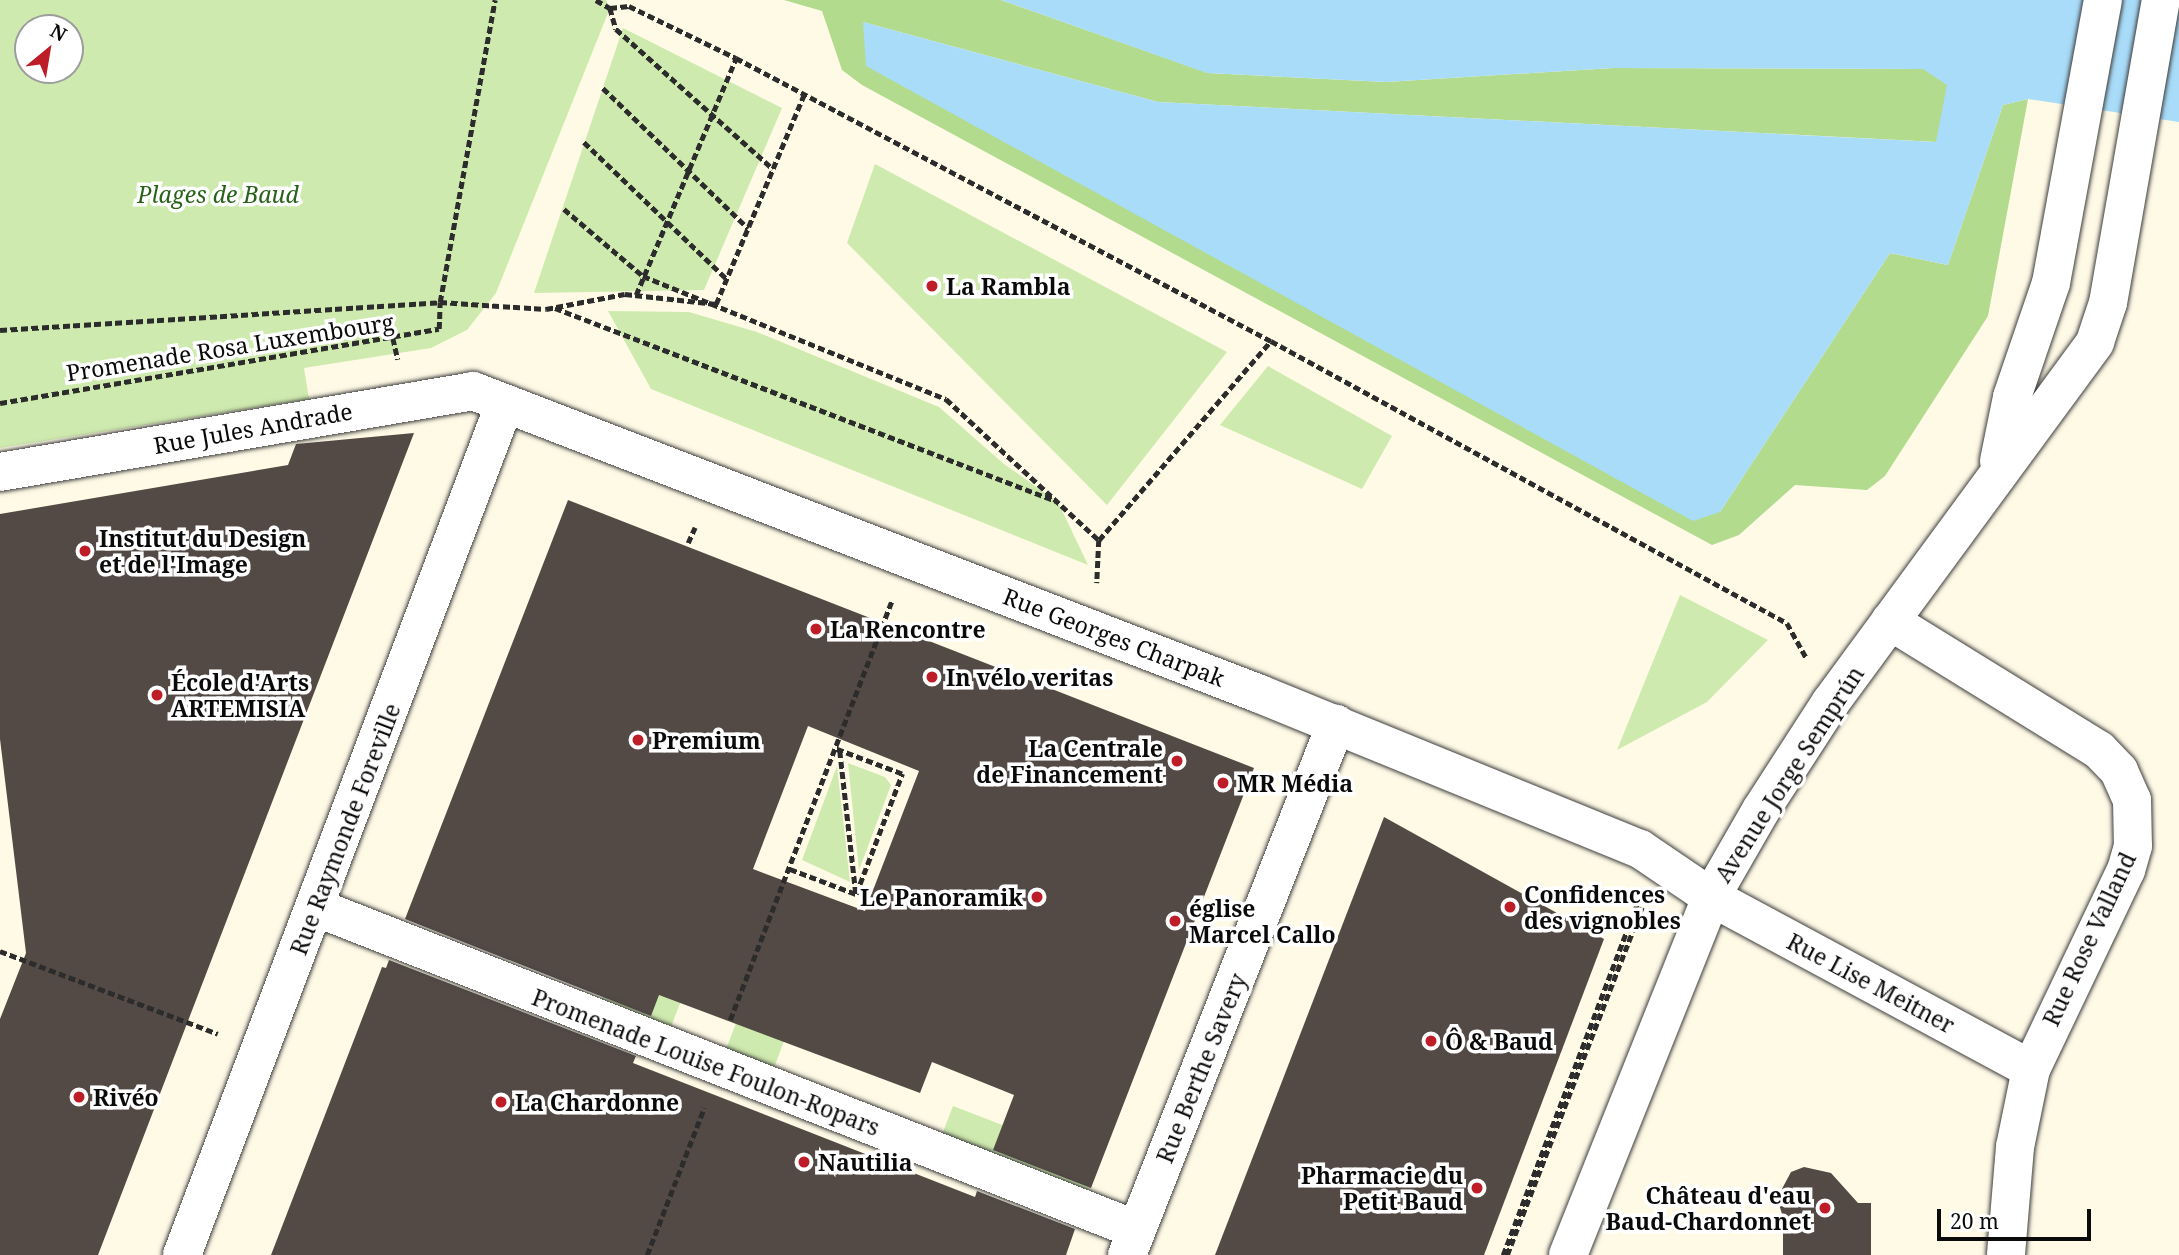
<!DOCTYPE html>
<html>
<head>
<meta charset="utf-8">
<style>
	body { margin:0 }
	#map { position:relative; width:2179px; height:1255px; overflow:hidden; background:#fffae6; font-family:"Noto Serif",serif }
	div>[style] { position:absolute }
	.green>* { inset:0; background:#cfeaaf; transform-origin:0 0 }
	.forest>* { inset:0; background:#b2db8e }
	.water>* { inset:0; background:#a9dcf9 }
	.building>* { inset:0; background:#534a46 }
	.path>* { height:4.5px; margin-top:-2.25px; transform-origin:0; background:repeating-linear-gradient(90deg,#2c2c2c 0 7px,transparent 0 10.5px) }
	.roads { filter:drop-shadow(0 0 2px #3d3d3d) drop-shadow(0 0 2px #3d3d3d) }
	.minor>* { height:38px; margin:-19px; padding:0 19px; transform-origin:19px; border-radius:19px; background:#fff }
	.dots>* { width:19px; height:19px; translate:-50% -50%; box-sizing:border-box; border:4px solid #fff; border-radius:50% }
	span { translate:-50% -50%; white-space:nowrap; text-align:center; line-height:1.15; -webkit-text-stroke:7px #fff; paint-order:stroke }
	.park-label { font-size:23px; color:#296219; font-style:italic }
	.poi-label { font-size:23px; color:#0a0a0a; font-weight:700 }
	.left { translate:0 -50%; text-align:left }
	.right { translate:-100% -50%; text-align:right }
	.street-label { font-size:23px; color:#0a0a0a }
	.north { position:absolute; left:14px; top:14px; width:70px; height:70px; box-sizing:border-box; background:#fff; border:2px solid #9d9d9d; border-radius:50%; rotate:30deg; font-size:19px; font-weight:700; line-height:28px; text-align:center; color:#0a0a0a }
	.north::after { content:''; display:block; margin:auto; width:24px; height:32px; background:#be1d28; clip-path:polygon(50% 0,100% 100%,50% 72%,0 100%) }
	.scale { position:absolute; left:1937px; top:1209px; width:154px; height:32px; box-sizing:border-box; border:4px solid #0a0a0a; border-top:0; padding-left:9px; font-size:21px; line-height:24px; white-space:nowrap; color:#0a0a0a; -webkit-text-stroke:5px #fff; paint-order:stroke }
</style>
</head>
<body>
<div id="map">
	<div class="green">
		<i style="clip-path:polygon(evenodd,0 0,606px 0,610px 8px,496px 293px,467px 330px,431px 348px,304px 368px,309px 399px,0 448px,0 0,28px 28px,70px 28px,70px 70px,28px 70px,28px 28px)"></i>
		<i style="clip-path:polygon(623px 28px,782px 108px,704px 290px,534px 293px)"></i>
		<i style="clip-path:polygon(875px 164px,1227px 352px,1107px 505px,847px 243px)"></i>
		<i style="clip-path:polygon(608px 311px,689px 312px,757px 332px,939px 407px,1004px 464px,1058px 502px,1088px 565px,651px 389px)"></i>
		<i style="clip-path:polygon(1268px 366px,1392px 436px,1362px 489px,1220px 425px)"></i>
		<i style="clip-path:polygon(1680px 595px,1768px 640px,1707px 702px,1617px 750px)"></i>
		<i style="clip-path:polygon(848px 763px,885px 777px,891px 785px,859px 870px)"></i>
		<i style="clip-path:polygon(837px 766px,850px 882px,802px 860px)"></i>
		<i style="clip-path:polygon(790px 883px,784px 1041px,771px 1076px,723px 1057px)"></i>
		<i style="left:612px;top:974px;width:74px;height:36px;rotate:21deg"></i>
		<i style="left:953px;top:1106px;width:157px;height:37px;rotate:21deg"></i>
	</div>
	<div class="forest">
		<i style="clip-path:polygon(784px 0,1001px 0,1208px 73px,1386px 82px,1613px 68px,1924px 69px,1948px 85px,1937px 142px,1158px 102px,863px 22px,1720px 512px,1890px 253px,1948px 265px,2003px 105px,2028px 99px,1988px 316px,1885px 476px,1867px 490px,1795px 485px,1739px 535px,1712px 545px,862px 85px,842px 70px,822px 11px)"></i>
	</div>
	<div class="water">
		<i style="clip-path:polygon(1001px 0,2179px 0,2179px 122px,2028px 99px,2003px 105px,1948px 265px,1890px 253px,1720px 512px,1693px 521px,866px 66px,863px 22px,1158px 102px,1936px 142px,1947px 85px,1923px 69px,1613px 68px,1386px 82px,1207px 73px)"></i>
	</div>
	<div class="building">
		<i style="clip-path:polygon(414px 433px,98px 1255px,0 1255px,0 1019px,26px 953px,0 739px,0 514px,288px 465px,296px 444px)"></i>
		<i style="clip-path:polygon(evenodd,568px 500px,1254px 768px,1091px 1188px,993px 1150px,1014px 1095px,932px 1062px,920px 1093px,659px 995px,651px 1016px,405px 919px,568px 500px,808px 726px,919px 771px,865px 911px,753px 869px,808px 726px)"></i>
		<i style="clip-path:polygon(1384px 817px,1604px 939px,1484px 1255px,1215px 1255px)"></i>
		<i style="clip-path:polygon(389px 960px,636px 1056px,633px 1063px,975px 1197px,977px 1191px,1075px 1229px,1066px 1255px,271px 1255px,382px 967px,386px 968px)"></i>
		<i style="clip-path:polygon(1804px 1167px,1831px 1173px,1858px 1203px,1871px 1203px,1871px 1255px,1783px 1255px,1783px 1217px,1777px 1198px,1791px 1172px)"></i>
	</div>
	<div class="path">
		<i style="left:596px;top:0;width:16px;rotate:30deg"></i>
		<i style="left:610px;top:8px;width:19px;rotate:-6deg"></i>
		<i style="left:629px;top:6px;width:119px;rotate:25.9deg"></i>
		<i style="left:736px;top:58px;width:605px;rotate:27.88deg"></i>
		<i style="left:1271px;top:341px;width:588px;rotate:28.66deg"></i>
		<i style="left:1787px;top:623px;width:41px;rotate:60.9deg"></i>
		<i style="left:610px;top:8px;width:22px;rotate:74deg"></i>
		<i style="left:616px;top:29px;width:210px;rotate:41.7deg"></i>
		<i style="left:603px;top:88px;width:202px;rotate:44deg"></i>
		<i style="left:584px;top:142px;width:198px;rotate:43.8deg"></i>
		<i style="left:564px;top:209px;width:104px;rotate:40.3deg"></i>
		<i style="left:643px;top:276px;width:327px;rotate:22.1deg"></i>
		<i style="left:946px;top:399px;width:208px;rotate:42.7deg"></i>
		<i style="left:1099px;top:540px;width:43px;rotate:92.7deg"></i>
		<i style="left:636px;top:295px;width:257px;rotate:-67.1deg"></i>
		<i style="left:555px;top:308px;width:537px;rotate:21.07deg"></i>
		<i style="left:0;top:330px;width:441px;rotate:-3.6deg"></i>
		<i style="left:440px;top:302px;width:106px;rotate:3.8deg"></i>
		<i style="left:546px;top:309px;width:80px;rotate:-10.8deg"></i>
		<i style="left:625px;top:294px;width:92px;rotate:6.3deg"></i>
		<i style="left:716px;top:304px;width:227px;rotate:-67.2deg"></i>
		<i style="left:393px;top:338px;width:22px;rotate:77deg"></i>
		<i style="left:0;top:403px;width:445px;rotate:-9.6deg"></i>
		<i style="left:439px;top:329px;width:27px;rotate:-88deg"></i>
		<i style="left:440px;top:302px;width:307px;rotate:-79.7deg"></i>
		<i style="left:1099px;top:540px;width:263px;rotate:-49.2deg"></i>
		<i style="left:688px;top:543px;width:17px;rotate:-66deg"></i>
		<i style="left:840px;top:751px;width:143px;rotate:83.6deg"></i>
		<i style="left:790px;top:869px;width:71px;rotate:20.7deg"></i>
		<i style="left:856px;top:894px;width:129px;rotate:-69deg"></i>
		<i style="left:902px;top:774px;width:71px;rotate:-159.3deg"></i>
		<i style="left:0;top:951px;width:233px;rotate:20.8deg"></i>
		<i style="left:730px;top:1020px;width:450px;rotate:-68.9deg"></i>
		<i style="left:647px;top:1255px;width:158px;rotate:-68.8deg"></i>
		<i style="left:1503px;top:1255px;width:378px;rotate:-69.1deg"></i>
		<i style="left:1507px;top:1255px;width:373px;rotate:-68.8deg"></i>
	</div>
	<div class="roads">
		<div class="minor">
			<i style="left:1999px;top:461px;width:65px;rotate:-78.5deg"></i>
			<i style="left:2012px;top:397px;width:120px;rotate:-71.1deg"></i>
			<i style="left:2051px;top:283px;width:288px;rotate:-79.6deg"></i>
			<i style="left:0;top:472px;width:480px;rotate:-9.7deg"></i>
			<i style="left:473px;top:391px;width:843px;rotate:21.06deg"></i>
			<i style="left:1260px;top:694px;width:410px;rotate:22.2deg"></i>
			<i style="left:1640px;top:849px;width:86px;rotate:34.1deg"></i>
			<i style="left:1711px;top:897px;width:363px;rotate:28.3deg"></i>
			<i style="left:1890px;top:621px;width:246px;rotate:31.7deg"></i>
			<i style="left:2099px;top:750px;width:29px;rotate:46deg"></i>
			<i style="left:2119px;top:771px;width:32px;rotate:66deg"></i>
			<i style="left:2132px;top:800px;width:46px;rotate:88.8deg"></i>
			<i style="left:2133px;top:846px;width:25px;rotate:106deg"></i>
			<i style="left:2126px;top:870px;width:221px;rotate:115.5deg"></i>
			<i style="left:2031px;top:1069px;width:80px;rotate:101.6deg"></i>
			<i style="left:2015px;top:1147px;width:108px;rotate:94.8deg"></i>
			<i style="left:315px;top:907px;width:883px;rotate:21.45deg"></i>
			<i style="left:182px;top:1255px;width:911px;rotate:-69.24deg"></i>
			<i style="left:1127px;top:1255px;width:571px;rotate:-68.52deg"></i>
			<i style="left:1568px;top:1255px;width:386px;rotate:-68.2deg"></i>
			<i style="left:1711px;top:897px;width:100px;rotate:-60.1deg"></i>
			<i style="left:1761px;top:810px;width:129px;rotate:-57.1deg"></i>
			<i style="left:1831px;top:702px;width:446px;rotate:-53.7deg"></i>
			<i style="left:2095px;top:342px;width:41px;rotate:-71.6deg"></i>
			<i style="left:2108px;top:303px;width:308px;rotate:-80.1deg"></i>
		</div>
	</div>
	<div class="dots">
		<i style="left:932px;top:286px;background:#be1d28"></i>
		<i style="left:85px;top:551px;background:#be1d28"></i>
		<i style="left:816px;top:629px;background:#be1d28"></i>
		<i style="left:932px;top:677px;background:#be1d28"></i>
		<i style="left:157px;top:695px;background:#be1d28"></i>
		<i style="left:638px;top:740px;background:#be1d28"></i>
		<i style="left:1177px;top:761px;background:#be1d28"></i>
		<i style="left:1223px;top:783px;background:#be1d28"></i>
		<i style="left:1037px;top:897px;background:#be1d28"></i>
		<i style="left:1510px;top:907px;background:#be1d28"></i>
		<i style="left:1175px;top:921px;background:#be1d28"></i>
		<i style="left:1431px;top:1041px;background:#be1d28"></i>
		<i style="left:79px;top:1097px;background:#be1d28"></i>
		<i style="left:501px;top:1102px;background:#be1d28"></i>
		<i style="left:804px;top:1162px;background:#be1d28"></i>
		<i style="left:1477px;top:1188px;background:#be1d28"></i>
		<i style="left:1825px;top:1208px;background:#be1d28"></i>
	</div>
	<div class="park-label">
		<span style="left:218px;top:194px">Plages de Baud</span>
	</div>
	<div class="poi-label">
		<span class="left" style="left:946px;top:286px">La Rambla</span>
		<span class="left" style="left:99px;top:551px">Institut du Design<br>et de l'Image</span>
		<span class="left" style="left:830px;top:629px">La Rencontre</span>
		<span class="left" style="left:946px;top:677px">In vélo veritas</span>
		<span class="left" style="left:171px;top:695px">École d'Arts<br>ARTEMISIA</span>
		<span class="left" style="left:652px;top:740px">Premium</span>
		<span class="right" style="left:1163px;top:761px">La Centrale<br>de Financement</span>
		<span class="left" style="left:1237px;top:783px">MR Média</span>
		<span class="left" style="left:1524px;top:907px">Confidences<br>des vignobles</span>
		<span class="right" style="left:1023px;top:897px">Le Panoramik</span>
		<span class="left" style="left:1189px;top:921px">église<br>Marcel Callo</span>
		<span class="left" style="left:1445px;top:1041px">Ô &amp; Baud</span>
		<span class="left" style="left:93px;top:1097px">Rivéo</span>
		<span class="left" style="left:515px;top:1102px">La Chardonne</span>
		<span class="left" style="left:818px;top:1162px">Nautilia</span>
		<span class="right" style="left:1463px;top:1188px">Pharmacie du<br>Petit Baud</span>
		<span class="right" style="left:1811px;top:1208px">Château d'eau<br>Baud-Chardonnet</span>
	</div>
	<div class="street-label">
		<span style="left:230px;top:347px;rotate:-9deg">Promenade Rosa Luxembourg</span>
		<span style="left:253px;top:428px;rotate:-10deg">Rue Jules Andrade</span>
		<span style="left:1114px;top:637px;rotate:21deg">Rue Georges Charpak</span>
		<span style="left:1789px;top:774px;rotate:-57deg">Avenue Jorge Semprún</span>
		<span style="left:345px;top:829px;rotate:-69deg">Rue Raymonde Foreville</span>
		<span style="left:2089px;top:939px;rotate:-65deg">Rue Rose Valland</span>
		<span style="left:1871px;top:983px;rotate:28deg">Rue Lise Meitner</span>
		<span style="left:706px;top:1062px;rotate:21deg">Promenade Louise Foulon-Ropars</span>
		<span style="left:1201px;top:1068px;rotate:-68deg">Rue Berthe Savery</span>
	</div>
	<div class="north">N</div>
	<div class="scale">20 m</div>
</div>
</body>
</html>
